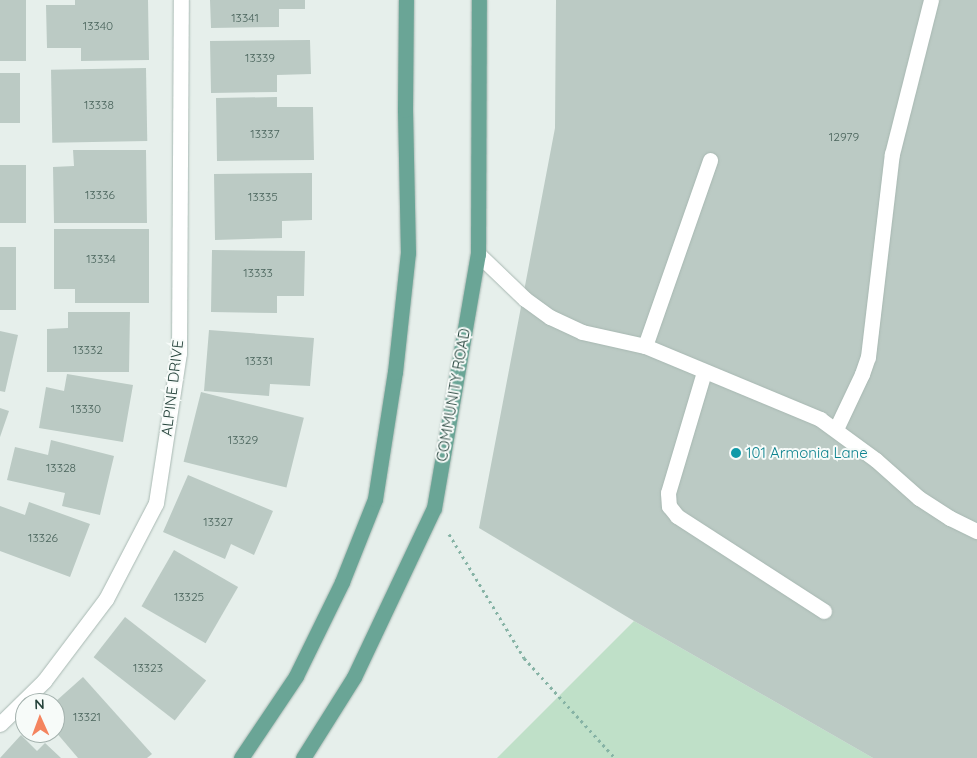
<!DOCTYPE html>
<html>
<head>
<meta charset="utf-8">
<style>
	body { margin:0 }
	#map { position:relative; width:977px; height:758px; overflow:hidden; background:#e6efeb; font-family:Quicksand,sans-serif }
	div>[style] { position:absolute }
	.green>* { inset:0; background:#bfe0c8 }
	.building>* { inset:0; background:#bbcac4; transform-origin:0 0 }
	.path>* { height:3px; margin-top:-1.5px; transform-origin:0; background:repeating-linear-gradient(90deg,#86b3a5 0 2.5px,transparent 0 6.5px) }
	.roads { filter:drop-shadow(0 0 1px #a8b8b2) drop-shadow(0 0 1px #a8b8b2) }
	.lane>* { height:15px; margin:-7.5px; padding:0 7.5px; transform-origin:7.5px; border-radius:7.5px; background:#fff }
	.primary>* { height:15px; margin:-7.5px; padding:0 7.5px; transform-origin:7.5px; border-radius:7.5px; background:#6aa596 }
	.dots>* { width:14px; height:14px; translate:-50% -50%; box-sizing:border-box; border:2px solid #f7fbf9; border-radius:50% }
	span { translate:-50% -50%; white-space:nowrap; text-align:center; line-height:1.15; -webkit-text-stroke:4px #f7fbf9; paint-order:stroke }
	.number-label { font-size:12px; color:#4a645c }
	.number-label span { -webkit-text-stroke-width:0 }
	.street-label { font-size:15px; color:#24423a }
	.culture-label { font-size:15px; color:#0d838f }
	.left { translate:0 -50%; text-align:left }
	.north { position:absolute; left:15px; top:693px; width:50px; height:50px; box-sizing:border-box; background:#f7fbf9; border:1px solid #a3b1ad; border-radius:50%; rotate:358deg; font-size:14px; font-weight:700; line-height:20px; text-align:center; color:#24423a }
	.north::after { content:''; display:block; margin:auto; width:18px; height:22px; background:#f4845f; clip-path:polygon(50% 0,100% 100%,50% 72%,0 100%) }
</style>
</head>
<body>
<div id="map">
	<div class="green">
		<i style="clip-path:polygon(634px 621px,873px 758px,497px 758px)"></i>
	</div>
	<div class="building">
		<i style="left:0;top:0;width:26px;height:61px"></i>
		<i style="clip-path:polygon(75px 0,148px 0,149px 60px,81px 61px,81px 48px,47px 48px,46px 5px,75px 5px)"></i>
		<i style="clip-path:polygon(210px 0,305px 0,305px 9px,279px 9px,279px 27px,211px 28px)"></i>
		<i style="clip-path:polygon(556px 0,977px 0,977px 758px,873px 758px,634px 621px,479px 528px,555px 128px)"></i>
		<i style="clip-path:polygon(310px 40px,311px 74px,277px 75px,277px 92px,211px 93px,210px 41px)"></i>
		<i style="left:146px;top:68px;width:73px;height:95px;rotate:89deg"></i>
		<i style="left:0;top:73px;width:20px;height:50px"></i>
		<i style="clip-path:polygon(277px 97px,277px 107px,313px 107px,314px 160px,217px 161px,216px 98px)"></i>
		<i style="clip-path:polygon(73px 150px,146px 150px,147px 223px,54px 223px,53px 167px,74px 166px)"></i>
		<i style="left:0;top:165px;width:26px;height:58px"></i>
		<i style="clip-path:polygon(312px 173px,312px 220px,282px 221px,282px 238px,215px 240px,214px 174px)"></i>
		<i style="clip-path:polygon(54px 229px,149px 229px,149px 303px,75px 303px,75px 289px,54px 289px)"></i>
		<i style="left:0;top:247px;width:16px;height:63px"></i>
		<i style="clip-path:polygon(212px 250px,305px 251px,304px 296px,277px 296px,277px 313px,211px 312px)"></i>
		<i style="clip-path:polygon(68px 312px,130px 312px,129px 372px,47px 372px,47px 329px,68px 328px)"></i>
		<i style="clip-path:polygon(209px 330px,314px 338px,310px 386px,270px 384px,269px 396px,204px 391px)"></i>
		<i style="clip-path:polygon(0 331px,18px 335px,5px 392px,0 391px)"></i>
		<i style="clip-path:polygon(67px 374px,133px 385px,123px 442px,39px 428px,46px 387px,64px 391px)"></i>
		<i style="left:201px;top:392px;width:106px;height:72px;rotate:14deg"></i>
		<i style="clip-path:polygon(0 408px,9px 411px,0 437px)"></i>
		<i style="clip-path:polygon(51px 440px,114px 456px,100px 515px,62px 506px,65px 493px,7px 480px,15px 447px,48px 455px)"></i>
		<i style="clip-path:polygon(188px 475px,273px 511px,254px 555px,231px 544px,225px 559px,163px 532px)"></i>
		<i style="clip-path:polygon(29px 502px,90px 524px,70px 577px,0 551px,0 506px,25px 515px)"></i>
		<i style="left:174px;top:550px;width:74px;height:65px;rotate:30deg"></i>
		<i style="left:125px;top:617px;width:103px;height:51px;rotate:38deg"></i>
		<i style="clip-path:polygon(83px 677px,152px 754px,147px 758px,78px 758px,55px 731px,55px 702px)"></i>
		<i style="clip-path:polygon(21px 735px,37px 751px,45px 743px,61px 758px,0 758px)"></i>
	</div>
	<div class="path">
		<i style="left:449px;top:534px;width:145px;rotate:58.8deg"></i>
		<i style="left:524px;top:658px;width:135px;rotate:47.7deg"></i>
	</div>
	<div class="roads">
		<div class="lane">
			<i style="left:478px;top:254px;width:65px;rotate:43.8deg"></i>
			<i style="left:525px;top:299px;width:31px;rotate:36deg"></i>
			<i style="left:550px;top:317px;width:35px;rotate:25deg"></i>
			<i style="left:582px;top:332px;width:65px;rotate:12.5deg"></i>
			<i style="left:645px;top:346px;width:190px;rotate:22.6deg"></i>
			<i style="left:820px;top:419px;width:69px;rotate:36.2deg"></i>
			<i style="left:876px;top:460px;width:57px;rotate:41.5deg"></i>
			<i style="left:919px;top:498px;width:37px;rotate:33deg"></i>
			<i style="left:950px;top:518px;width:30px;rotate:26deg"></i>
			<i style="left:645px;top:346px;width:197px;rotate:-70.7deg"></i>
			<i style="left:704px;top:372px;width:126px;rotate:106.6deg"></i>
			<i style="left:668px;top:493px;width:13px;rotate:86deg"></i>
			<i style="left:669px;top:506px;width:13px;rotate:51deg"></i>
			<i style="left:677px;top:516px;width:175px;rotate:32.9deg"></i>
			<i style="left:836px;top:429px;width:61px;rotate:-64.7deg"></i>
			<i style="left:862px;top:374px;width:18px;rotate:-71deg"></i>
			<i style="left:868px;top:357px;width:204px;rotate:-83.3deg"></i>
			<i style="left:892px;top:154px;width:159px;rotate:-75.8deg"></i>
			<i style="left:0;top:724px;width:62px;rotate:-44.3deg"></i>
			<i style="left:44px;top:681px;width:103px;rotate:-52.9deg"></i>
			<i style="left:106px;top:599px;width:108px;rotate:-62.5deg"></i>
			<i style="left:156px;top:503px;width:152px;rotate:-81.3deg"></i>
			<i style="left:179px;top:353px;width:353px;rotate:-89.7deg"></i>
		</div>
		<div class="primary">
			<i style="left:241px;top:758px;width:99px;rotate:-56.1deg"></i>
			<i style="left:296px;top:676px;width:105px;rotate:-63.9deg"></i>
			<i style="left:342px;top:582px;width:89px;rotate:-68.3deg"></i>
			<i style="left:375px;top:499px;width:129px;rotate:-81.1deg"></i>
			<i style="left:395px;top:372px;width:120px;rotate:-83.8deg"></i>
			<i style="left:408px;top:253px;width:143px;rotate:-91.2deg"></i>
			<i style="left:405px;top:110px;width:110px;rotate:-89.5deg"></i>
			<i style="left:303px;top:758px;width:96px;rotate:-57.8deg"></i>
			<i style="left:354px;top:677px;width:187px;rotate:-64.7deg"></i>
			<i style="left:434px;top:508px;width:258px;rotate:-80.2deg"></i>
			<i style="left:478px;top:254px;width:254px;rotate:-89.8deg"></i>
		</div>
	</div>
	<div class="dots">
		<i style="left:736px;top:453px;background:#0f9aa8"></i>
	</div>
	<div class="number-label">
		<span style="left:245px;top:18px">13341</span>
		<span style="left:98px;top:26px">13340</span>
		<span style="left:260px;top:58px">13339</span>
		<span style="left:99px;top:105px">13338</span>
		<span style="left:265px;top:134px">13337</span>
		<span style="left:844px;top:137px">12979</span>
		<span style="left:100px;top:195px">13336</span>
		<span style="left:263px;top:197px">13335</span>
		<span style="left:101px;top:259px">13334</span>
		<span style="left:258px;top:273px">13333</span>
		<span style="left:88px;top:350px">13332</span>
		<span style="left:259px;top:361px">13331</span>
		<span style="left:86px;top:409px">13330</span>
		<span style="left:243px;top:440px">13329</span>
		<span style="left:61px;top:468px">13328</span>
		<span style="left:218px;top:522px">13327</span>
		<span style="left:43px;top:538px">13326</span>
		<span style="left:189px;top:597px">13325</span>
		<span style="left:148px;top:668px">13323</span>
		<span style="left:87px;top:717px">13321</span>
	</div>
	<div class="street-label">
		<span style="left:172px;top:388px;rotate:-83deg">ALPINE DRIVE</span>
		<span style="left:453px;top:395px;rotate:-80deg">COMMUNITY ROAD</span>
	</div>
	<div class="culture-label">
		<span class="left" style="left:746px;top:453px">101 Armonia Lane</span>
	</div>
	<div class="north">N</div>
</div>
</body>
</html>
